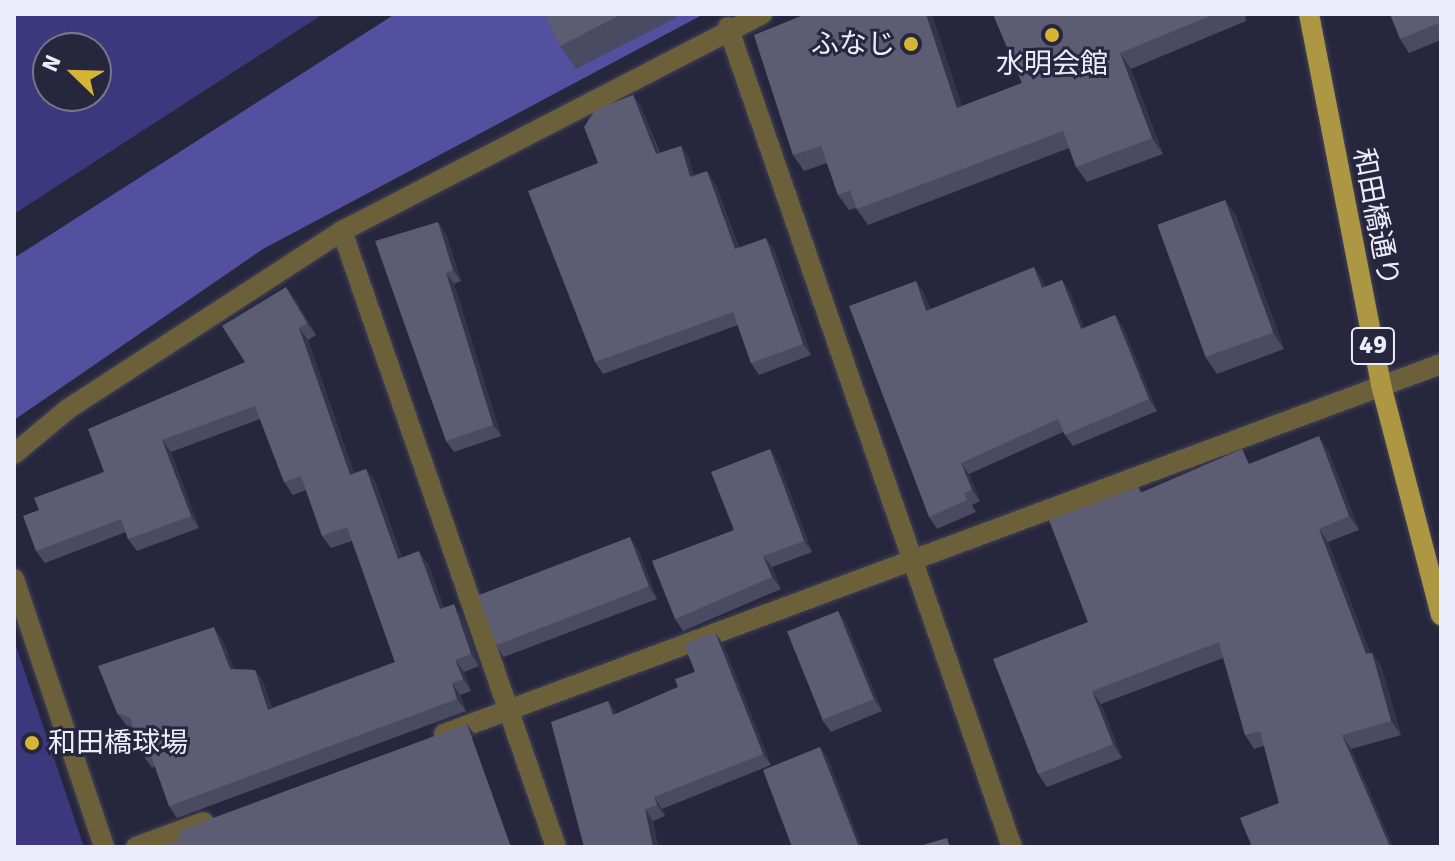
<!DOCTYPE html>
<html>
<head>
<meta charset="utf-8">
<style>
	body { margin:0 }
	#map { position:relative; width:1455px; height:861px; overflow:hidden; background:#26263d; font-family:Signika,"Noto Sans JP",sans-serif }
	div>[style] { position:absolute }
	.green>* { inset:0; background:#3d387d }
	.forest>* { inset:0; background:#5450a0 }
	.roads { filter:drop-shadow(0 0 2px #424258) drop-shadow(0 0 2px #424258) }
	.street>* { height:20px; margin:-10px; padding:0 10px; transform-origin:10px; border-radius:10px; background:#6b603a }
	.primary>* { height:20px; margin:-10px; padding:0 10px; transform-origin:10px; border-radius:10px; background:#ad9743 }
	.wall>* { inset:0; background:#4a4b63 }
	.shaded-wall>* { inset:0; background:#34354d; transform-origin:0 0 }
	.building>* { inset:0; background:#5c5d73; transform-origin:0 0 }
	.dots>* { width:22px; height:22px; translate:-50% -50%; box-sizing:border-box; border:4px solid #26263d; border-radius:50% }
	span { translate:-50% -50%; white-space:nowrap; text-align:center; line-height:1.15; -webkit-text-stroke:6px #26263d; paint-order:stroke }
	.shield-label span { padding:2px 6px; background:#26263d; border:2px solid; border-radius:6px; -webkit-text-stroke-width:0 }
	.shield-label { font-size:26px; color:#ecedfc; font-weight:700 }
	.poi-label { font-size:28px; color:#ecedfc }
	.right { translate:-100% -50%; text-align:right }
	.left { translate:0 -50%; text-align:left }
	.street-label { font-size:28px; color:#ecedfc }
	.frame { position:absolute; inset:0; border:16px solid #ecedfc; pointer-events:none }
	.north { position:absolute; left:32px; top:32px; width:80px; height:80px; box-sizing:border-box; background:#26263d; border:2px solid #757689; border-radius:50%; rotate:293deg; font-size:22px; font-weight:700; line-height:32px; text-align:center; color:#ecedfc }
	.north::after { content:''; display:block; margin:auto; width:28px; height:36px; background:#d5b534; clip-path:polygon(50% 0,100% 100%,50% 72%,0 100%) }
</style>
</head>
<body>
<div id="map">
	<div class="green">
		<i style="clip-path:polygon(evenodd,14px 14px,323px 14px,14px 214px,14px 14px,48px 48px,96px 48px,96px 96px,48px 96px,48px 48px)"></i>
		<i style="clip-path:polygon(14px 640px,84px 847px,14px 847px)"></i>
	</div>
	<div class="forest">
		<i style="clip-path:polygon(395px 14px,704px 14px,263px 249px,14px 420px,14px 258px)"></i>
	</div>
	<div class="roads">
		<div class="street">
			<i style="left:728px;top:27px;width:868px;rotate:70.9deg"></i>
			<i style="left:342px;top:231px;width:652px;rotate:70.84deg"></i>
			<i style="left:14px;top:454px;width:70px;rotate:-39.8deg"></i>
			<i style="left:68px;top:409px;width:327px;rotate:-33deg"></i>
			<i style="left:342px;top:231px;width:473px;rotate:-27.3deg"></i>
			<i style="left:14px;top:579px;width:283px;rotate:71.4deg"></i>
			<i style="left:444px;top:734px;width:1063px;rotate:-20.36deg"></i>
			<i style="left:136px;top:847px;width:72px;rotate:-20.2deg"></i>
		</div>
		<div class="primary">
			<i style="left:1309px;top:14px;width:378px;rotate:79deg"></i>
			<i style="left:1381px;top:385px;width:238px;rotate:75.4deg"></i>
		</div>
	</div>
	<div class="wall">
		<i style="clip-path:polygon(544px 14px,674px 14px,676px 18px,576px 69px,560px 46px)"></i>
		<i style="clip-path:polygon(993px 14px,1245px 14px,1246px 21px,1131px 69px,1163px 154px,1087px 182px,1076px 167px,1069px 148px,868px 225px,856px 208px,849px 210px,838px 195px,827px 163px,804px 171px,793px 155px,754px 35px,962px 106px,1022px 83px)"></i>
		<i style="clip-path:polygon(1441px 14px,1441px 40px,1409px 53px,1400px 39px)"></i>
		<i style="clip-path:polygon(633px 95px,641px 107px,660px 153px,681px 146px,689px 158px,694px 176px,715px 183px,739px 248px,774px 249px,811px 355px,759px 375px,751px 363px,738px 325px,603px 374px,595px 362px,598px 163px)"></i>
		<i style="clip-path:polygon(1225px 200px,1236px 216px,1284px 349px,1217px 374px,1206px 358px)"></i>
		<i style="clip-path:polygon(438px 222px,446px 234px,461px 281px,454px 284px,501px 436px,454px 452px,446px 441px)"></i>
		<i style="clip-path:polygon(1042px 279px,1045px 287px,1062px 280px,1070px 292px,1084px 328px,1115px 315px,1123px 327px,1157px 411px,1073px 446px,1063px 432px,969px 474px,980px 501px,972px 505px,976px 512px,937px 529px,929px 517px,916px 281px,924px 293px,930px 309px)"></i>
		<i style="clip-path:polygon(295px 299px,316px 335px,308px 340px,354px 473px,366px 469px,375px 481px,402px 558px,428px 564px,444px 608px,462px 616px,479px 666px,464px 672px,471px 691px,460px 695px,466px 711px,177px 818px,169px 806px,155px 766px,152px 768px,143px 755px,133px 728px,126px 725px,117px 713px,222px 639px,234px 669px,255px 670px,263px 682px,272px 708px,395px 662px,352px 541px,331px 548px,322px 536px,306px 490px,293px 495px,284px 482px,260px 419px,171px 452px,199px 528px,137px 551px,128px 539px,126px 532px,45px 563px,36px 551px,39px 510px,104px 472px,245px 362px)"></i>
		<i style="clip-path:polygon(1328px 450px,1359px 530px,1328px 542px,1370px 653px,1372px 653px,1381px 666px,1401px 735px,1351px 749px,1393px 847px,1252px 847px,1279px 803px,1264px 746px,1254px 749px,1245px 735px,1223px 658px,1101px 704px,1122px 758px,1047px 787px,1038px 774px,1088px 622px,1138px 487px,1142px 492px,1252px 463px)"></i>
		<i style="clip-path:polygon(778px 461px,812px 552px,772px 567px,781px 589px,683px 631px,675px 619px)"></i>
		<i style="clip-path:polygon(638px 549px,657px 599px,504px 657px,496px 646px)"></i>
		<i style="clip-path:polygon(838px 611px,846px 623px,882px 711px,831px 732px,822px 720px)"></i>
		<i style="clip-path:polygon(723px 644px,771px 765px,662px 809px,665px 816px,653px 821px,658px 847px,584px 847px,608px 701px,617px 714px,678px 687px)"></i>
	</div>
	<div class="shaded-wall">
		<i style="clip-path:polygon(926px 14px,932px 14px,968px 124px,957px 108px)"></i>
		<i style="clip-path:polygon(1120px 53px,1131px 69px,1163px 154px,1152px 138px)"></i>
		<i style="clip-path:polygon(633px 95px,641px 107px,664px 166px,656px 154px)"></i>
		<i style="clip-path:polygon(681px 146px,689px 158px,698px 189px,690px 177px)"></i>
		<i style="clip-path:polygon(707px 171px,715px 183px,743px 261px,735px 249px)"></i>
		<i style="clip-path:polygon(1225px 200px,1236px 216px,1284px 349px,1273px 333px)"></i>
		<i style="clip-path:polygon(438px 222px,446px 234px,461px 281px,453px 270px)"></i>
		<i style="clip-path:polygon(766px 238px,774px 249px,811px 355px,803px 344px)"></i>
		<i style="clip-path:polygon(1034px 267px,1042px 279px,1050px 300px,1042px 288px)"></i>
		<i style="clip-path:polygon(446px 273px,454px 284px,501px 436px,493px 425px)"></i>
		<i style="clip-path:polygon(1062px 280px,1070px 292px,1089px 341px,1081px 329px)"></i>
		<i style="clip-path:polygon(916px 281px,924px 293px,934px 322px,926px 311px)"></i>
		<i style="clip-path:polygon(286px 287px,295px 299px,316px 335px,307px 323px)"></i>
		<i style="clip-path:polygon(1115px 315px,1123px 327px,1157px 411px,1149px 399px)"></i>
		<i style="clip-path:polygon(299px 328px,308px 340px,359px 487px,350px 475px)"></i>
		<i style="clip-path:polygon(1319px 436px,1328px 450px,1359px 530px,1349px 516px)"></i>
		<i style="clip-path:polygon(162px 440px,171px 452px,199px 528px,191px 516px)"></i>
		<i style="clip-path:polygon(770px 449px,778px 461px,812px 552px,804px 541px)"></i>
		<i style="clip-path:polygon(961px 463px,969px 474px,980px 501px,972px 490px)"></i>
		<i style="clip-path:polygon(366px 469px,375px 481px,406px 571px,398px 559px)"></i>
		<i style="clip-path:polygon(1319px 529px,1328px 542px,1376px 668px,1366px 654px)"></i>
		<i style="clip-path:polygon(630px 537px,638px 549px,657px 599px,649px 587px)"></i>
		<i style="clip-path:polygon(419px 551px,428px 564px,449px 621px,440px 609px)"></i>
		<i style="clip-path:polygon(763px 556px,772px 567px,781px 589px,772px 577px)"></i>
		<i style="clip-path:polygon(454px 604px,462px 616px,479px 666px,471px 654px)"></i>
		<i style="clip-path:polygon(838px 611px,846px 623px,882px 711px,874px 699px)"></i>
		<i style="clip-path:polygon(214px 627px,222px 639px,239px 681px,230px 669px)"></i>
		<i style="clip-path:polygon(715px 632px,723px 644px,771px 765px,763px 754px)"></i>
		<i style="clip-path:polygon(1372px 653px,1381px 666px,1401px 735px,1391px 721px)"></i>
		<i style="clip-path:polygon(455px 660px,464px 672px,471px 691px,463px 679px)"></i>
		<i style="clip-path:polygon(255px 670px,263px 682px,277px 722px,268px 710px)"></i>
		<i style="clip-path:polygon(452px 683px,460px 695px,466px 711px,457px 699px)"></i>
		<i style="clip-path:polygon(1092px 691px,1101px 704px,1122px 758px,1113px 744px)"></i>
		<i style="clip-path:polygon(608px 701px,616px 712px,621px 727px,613px 715px)"></i>
		<i style="left:467px;top:724px;width:14px;height:131px;rotate:54deg"></i>
		<i style="clip-path:polygon(1342px 735px,1351px 749px,1393px 847px,1390px 847px)"></i>
		<i style="clip-path:polygon(820px 747px,828px 758px,862px 847px,859px 847px)"></i>
		<i style="clip-path:polygon(654px 797px,662px 809px,665px 816px,657px 805px)"></i>
		<i style="clip-path:polygon(645px 809px,653px 821px,658px 847px,653px 847px)"></i>
	</div>
	<div class="building">
		<i style="clip-path:polygon(544px 14px,622px 14px,560px 46px)"></i>
		<i style="clip-path:polygon(806px 14px,926px 14px,957px 108px,1022px 83px,993px 14px,1215px 14px,1120px 53px,1152px 138px,1076px 167px,1063px 131px,857px 209px,850px 190px,838px 195px,821px 146px,793px 155px,754px 35px)"></i>
		<i style="clip-path:polygon(1390px 14px,1441px 14px,1441px 22px,1400px 39px)"></i>
		<i style="clip-path:polygon(633px 95px,656px 154px,681px 146px,690px 177px,707px 171px,735px 249px,766px 238px,803px 344px,751px 363px,733px 312px,595px 362px,528px 191px,598px 163px,584px 127px,595px 110px)"></i>
		<i style="left:1225px;top:200px;width:141px;height:72px;rotate:70deg"></i>
		<i style="clip-path:polygon(438px 222px,453px 270px,446px 273px,493px 425px,446px 441px,375px 241px)"></i>
		<i style="clip-path:polygon(1034px 267px,1042px 288px,1062px 280px,1081px 329px,1115px 315px,1149px 399px,1065px 435px,1058px 419px,961px 463px,972px 490px,964px 493px,967px 500px,929px 517px,849px 306px,916px 281px,926px 311px)"></i>
		<i style="clip-path:polygon(286px 287px,307px 323px,299px 328px,350px 475px,366px 469px,398px 559px,419px 551px,440px 609px,454px 604px,471px 654px,455px 660px,463px 679px,452px 683px,457px 699px,169px 806px,150px 753px,143px 755px,130px 718px,117px 713px,98px 666px,214px 627px,230px 669px,255px 670px,268px 710px,395px 662px,347px 527px,322px 536px,301px 476px,284px 482px,255px 406px,162px 440px,191px 516px,128px 539px,121px 519px,36px 551px,23px 516px,39px 510px,34px 498px,104px 472px,88px 429px,245px 362px,222px 326px)"></i>
		<i style="clip-path:polygon(1319px 436px,1349px 516px,1319px 529px,1366px 654px,1372px 653px,1391px 721px,1342px 735px,1390px 847px,1252px 847px,1240px 818px,1279px 803px,1260px 731px,1245px 735px,1219px 642px,1092px 691px,1113px 744px,1038px 774px,993px 659px,1088px 622px,1049px 520px,1138px 487px,1140px 493px,1242px 449px,1249px 464px)"></i>
		<i style="clip-path:polygon(770px 449px,804px 541px,763px 556px,772px 577px,675px 619px,652px 561px,734px 530px,711px 472px)"></i>
		<i style="left:630px;top:537px;width:53px;height:163px;rotate:69deg"></i>
		<i style="left:838px;top:611px;width:95px;height:55px;rotate:68deg"></i>
		<i style="clip-path:polygon(715px 632px,763px 754px,654px 797px,657px 805px,645px 809px,653px 847px,584px 847px,551px 722px,608px 701px,613px 715px,678px 687px,675px 679px,695px 672px,684px 644px)"></i>
		<i style="clip-path:polygon(467px 724px,511px 847px,160px 847px,181px 839px,178px 831px)"></i>
		<i style="clip-path:polygon(820px 747px,859px 847px,792px 847px,763px 770px)"></i>
		<i style="clip-path:polygon(947px 838px,950px 847px,916px 847px)"></i>
	</div>
	<div class="dots">
		<i style="left:1052px;top:35px;background:#d5b534"></i>
		<i style="left:911px;top:44px;background:#d5b534"></i>
		<i style="left:32px;top:743px;background:#d5b534"></i>
	</div>
	<div class="shield-label">
		<span style="left:1373px;top:346px">49</span>
	</div>
	<div class="poi-label">
		<span class="right" style="left:895px;top:44px">ふなじ</span>
		<span style="left:1052px;top:64px">水明会館</span>
		<span class="left" style="left:48px;top:743px">和田橋球場</span>
	</div>
	<div class="street-label">
		<span style="left:1376px;top:217px;rotate:79deg">和田橋通り</span>
	</div>
	<div class="frame"></div>
	<div class="north">N</div>
</div>
</body>
</html>
